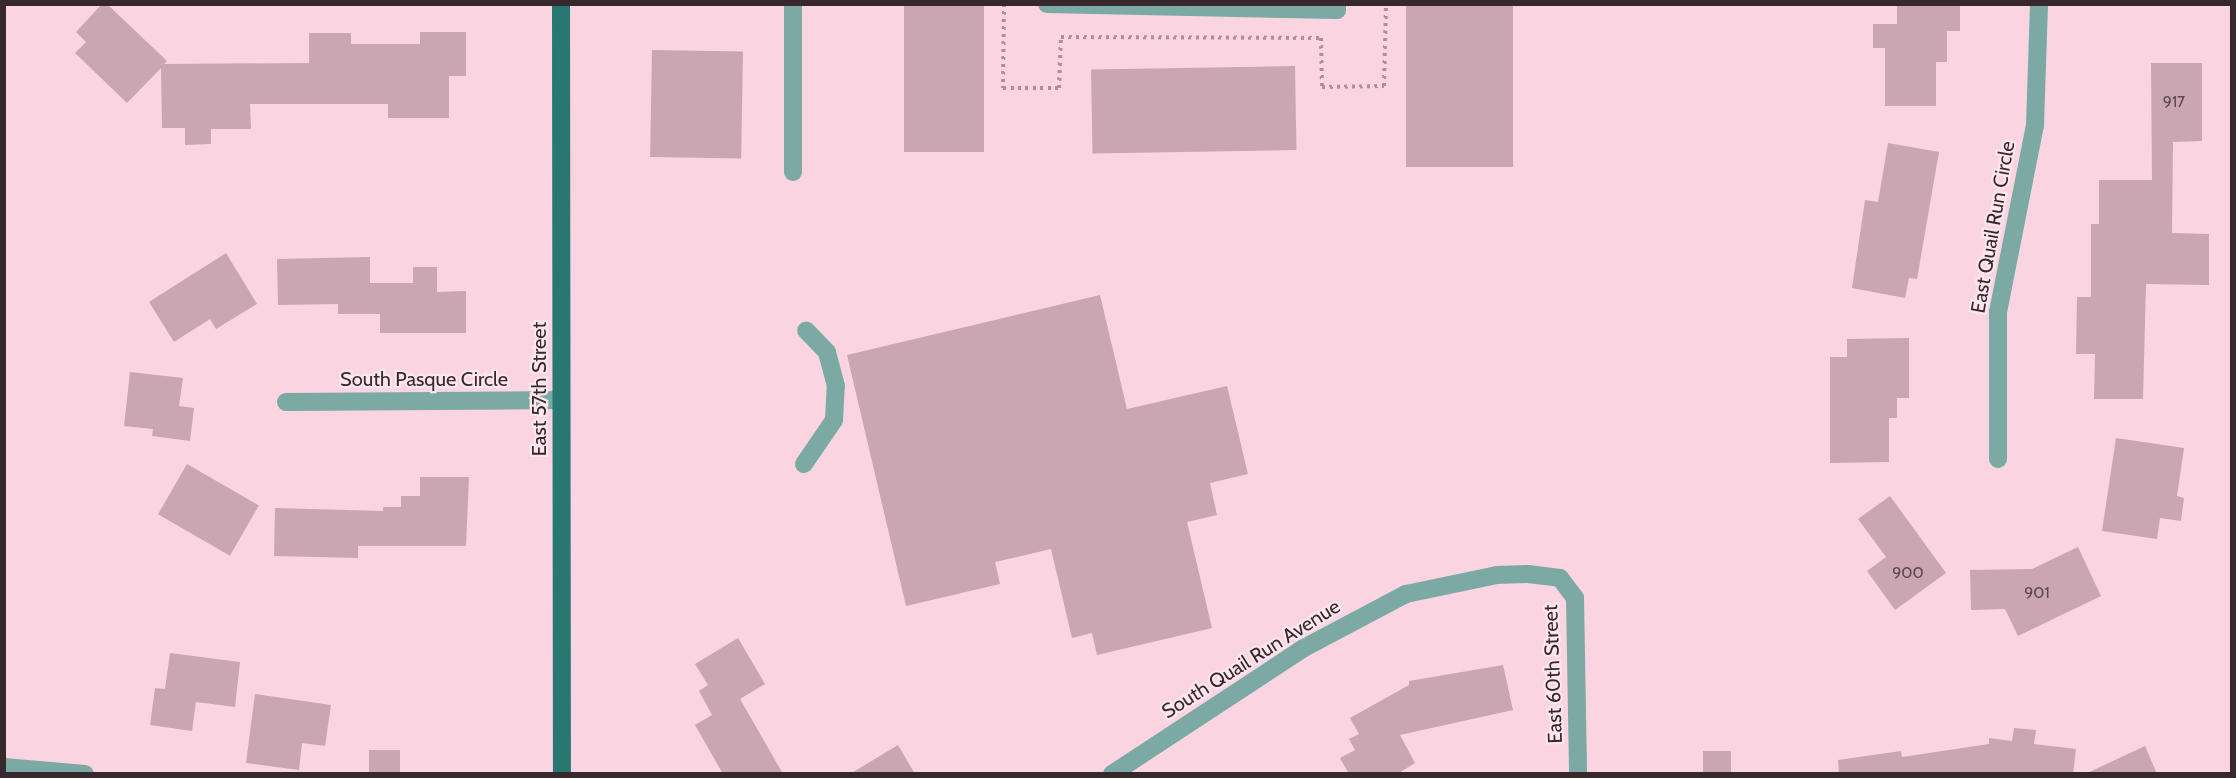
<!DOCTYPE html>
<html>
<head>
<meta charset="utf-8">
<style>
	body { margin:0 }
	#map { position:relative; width:2236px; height:778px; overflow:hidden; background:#fad4e0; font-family:Cabin,sans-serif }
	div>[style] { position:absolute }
	.building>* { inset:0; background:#caa6b2; transform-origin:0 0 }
	.path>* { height:4px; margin-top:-2px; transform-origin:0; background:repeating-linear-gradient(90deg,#ac9099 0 3px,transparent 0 7.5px) }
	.minor>* { height:18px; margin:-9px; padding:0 9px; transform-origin:9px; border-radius:9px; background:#7ba9a4 }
	.major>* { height:18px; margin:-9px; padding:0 9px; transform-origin:9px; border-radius:9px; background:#287771 }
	span { translate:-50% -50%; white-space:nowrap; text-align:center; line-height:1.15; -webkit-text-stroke:4.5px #fde6ed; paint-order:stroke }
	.number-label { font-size:16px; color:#5b484e }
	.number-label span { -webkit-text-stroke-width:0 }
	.street-label { font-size:20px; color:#36282d }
	.frame { position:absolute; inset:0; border:6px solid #36282d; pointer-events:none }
</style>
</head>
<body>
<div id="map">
	<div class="building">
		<i style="clip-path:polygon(102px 4px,107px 4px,167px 61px,164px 64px,309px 63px,309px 33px,351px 33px,351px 44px,420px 44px,420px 32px,466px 32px,466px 76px,449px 76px,449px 118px,388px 118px,388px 104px,250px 104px,251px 129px,211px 129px,211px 144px,185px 145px,185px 128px,162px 128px,161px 68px,127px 103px,75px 53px,86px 42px,76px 32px)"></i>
		<i style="left:904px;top:4px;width:80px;height:148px"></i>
		<i style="left:1406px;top:4px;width:107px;height:163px"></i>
		<i style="clip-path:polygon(1897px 4px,1960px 4px,1960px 31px,1947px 31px,1947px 62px,1936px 62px,1936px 106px,1885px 106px,1885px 48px,1873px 48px,1873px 24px,1897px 24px)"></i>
		<i style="left:652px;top:50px;width:91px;height:107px;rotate:1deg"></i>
		<i style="clip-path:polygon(2151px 63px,2202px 63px,2202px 141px,2173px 142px,2172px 233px,2209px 234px,2209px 285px,2146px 284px,2143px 399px,2094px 399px,2095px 354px,2076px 354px,2077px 297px,2091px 297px,2091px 224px,2099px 224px,2099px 180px,2152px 180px)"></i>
		<i style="left:1295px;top:66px;width:84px;height:204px;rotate:89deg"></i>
		<i style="clip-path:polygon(1888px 143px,1939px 152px,1917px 279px,1909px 278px,1905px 298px,1852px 288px,1865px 200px,1878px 202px)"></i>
		<i style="clip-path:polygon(226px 253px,257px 304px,216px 329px,210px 319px,174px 342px,149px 302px)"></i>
		<i style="clip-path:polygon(370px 257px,370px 283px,413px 283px,413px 267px,437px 267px,437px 292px,466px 291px,466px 333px,380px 333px,380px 314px,338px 314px,338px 304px,278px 305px,277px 259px)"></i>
		<i style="clip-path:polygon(1100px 295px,1127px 409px,1227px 386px,1248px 474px,1210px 483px,1217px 515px,1187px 522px,1212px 628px,1097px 655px,1092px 633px,1072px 638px,1051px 549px,995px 562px,1000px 584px,906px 606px,847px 355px)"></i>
		<i style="clip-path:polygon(1909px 338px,1909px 398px,1897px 398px,1897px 418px,1889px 418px,1889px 462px,1830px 463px,1830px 357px,1847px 357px,1847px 339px)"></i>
		<i style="clip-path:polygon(130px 372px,183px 378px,179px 406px,194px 408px,190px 441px,152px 436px,153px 429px,124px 426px)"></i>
		<i style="clip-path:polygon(2116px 438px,2184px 448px,2177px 496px,2184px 498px,2181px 521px,2160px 518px,2157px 539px,2102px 531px)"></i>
		<i style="left:187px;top:464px;width:83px;height:58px;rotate:30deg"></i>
		<i style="clip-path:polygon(420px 477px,469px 477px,466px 546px,358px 546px,358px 558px,274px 556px,275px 508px,383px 511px,383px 507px,401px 507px,401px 496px,420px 496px)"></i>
		<i style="clip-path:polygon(1890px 496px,1946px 573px,1895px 610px,1867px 571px,1886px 557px,1858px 519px)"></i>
		<i style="clip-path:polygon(2078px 547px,2101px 596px,2018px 636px,2005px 609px,1971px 610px,1970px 570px,2032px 569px)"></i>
		<i style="clip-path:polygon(738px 638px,765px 684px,740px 699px,783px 774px,723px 774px,695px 725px,712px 715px,699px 691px,708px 685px,695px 664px)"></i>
		<i style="clip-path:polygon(170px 653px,240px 662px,235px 707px,196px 702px,192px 731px,150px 725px,155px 688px,165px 689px)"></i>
		<i style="clip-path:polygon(1503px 665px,1513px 710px,1400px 735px,1415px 763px,1397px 774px,1349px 774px,1340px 758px,1355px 750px,1349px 739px,1359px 734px,1350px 718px,1409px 685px,1409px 681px)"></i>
		<i style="clip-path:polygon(255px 694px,331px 705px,325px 746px,302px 743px,299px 770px,246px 763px)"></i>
		<i style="clip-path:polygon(2014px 728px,2036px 730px,2034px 744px,2076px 749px,2073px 774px,1839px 774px,1838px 760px,1901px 751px,1902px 757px,1989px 744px,1989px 738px,2012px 741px)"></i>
		<i style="clip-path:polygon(898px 745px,915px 774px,850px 774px)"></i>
		<i style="clip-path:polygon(2145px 746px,2157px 774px,2085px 774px)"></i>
		<i style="left:369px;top:750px;width:31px;height:24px"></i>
		<i style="left:1703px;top:751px;width:28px;height:23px"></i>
	</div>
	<div class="path">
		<i style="left:1004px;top:4px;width:84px;rotate:90.7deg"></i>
		<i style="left:1003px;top:88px;width:56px"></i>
		<i style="left:1059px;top:88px;width:51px;rotate:-87.8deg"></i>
		<i style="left:1061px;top:37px;width:260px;rotate:0.2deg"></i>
		<i style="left:1321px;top:38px;width:49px;rotate:88.8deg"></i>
		<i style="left:1322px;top:87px;width:62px;rotate:-0.9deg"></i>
		<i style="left:1384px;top:86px;width:82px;rotate:-88.6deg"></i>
	</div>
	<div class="minor">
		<i style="left:793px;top:4px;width:168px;rotate:90deg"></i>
		<i style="left:1047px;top:4px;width:290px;rotate:1.2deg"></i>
		<i style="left:1337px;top:10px;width:6px;rotate:-90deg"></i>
		<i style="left:286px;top:402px;width:275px;rotate:-0.4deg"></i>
		<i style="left:1998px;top:459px;width:147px;rotate:-90deg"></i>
		<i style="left:1998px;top:312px;width:191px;rotate:-78.8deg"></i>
		<i style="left:2035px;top:125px;width:121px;rotate:-88.1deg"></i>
		<i style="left:804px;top:464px;width:53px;rotate:-55.7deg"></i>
		<i style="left:834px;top:420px;width:34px;rotate:-87deg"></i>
		<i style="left:836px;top:386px;width:35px;rotate:-105deg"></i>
		<i style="left:827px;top:352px;width:30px;rotate:-134deg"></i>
		<i style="left:4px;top:767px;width:81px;rotate:4.9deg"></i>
		<i style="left:1112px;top:774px;width:227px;rotate:-33.3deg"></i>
		<i style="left:1302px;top:649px;width:118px;rotate:-27.9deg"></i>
		<i style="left:1406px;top:594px;width:93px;rotate:-11.8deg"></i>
		<i style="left:1497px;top:575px;width:31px;rotate:-2deg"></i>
		<i style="left:1528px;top:574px;width:32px;rotate:7deg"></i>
		<i style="left:1560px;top:578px;width:25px;rotate:53deg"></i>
		<i style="left:1575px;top:598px;width:176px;rotate:89deg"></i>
	</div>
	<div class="major">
		<i style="left:561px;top:4px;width:770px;rotate:89.93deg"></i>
	</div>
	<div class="number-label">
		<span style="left:2174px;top:102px">917</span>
		<span style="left:1908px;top:573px">900</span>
		<span style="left:2037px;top:593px">901</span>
	</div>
	<div class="street-label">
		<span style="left:1993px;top:227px;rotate:-80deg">East Quail Run Circle</span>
		<span style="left:424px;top:379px">South Pasque Circle</span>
		<span style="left:539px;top:389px;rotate:-90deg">East 57th Street</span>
		<span style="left:1251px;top:659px;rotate:-32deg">South Quail Run Avenue</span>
		<span style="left:1553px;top:674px;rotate:-92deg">East 60th Street</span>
	</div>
	<div class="frame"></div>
</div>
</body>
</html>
